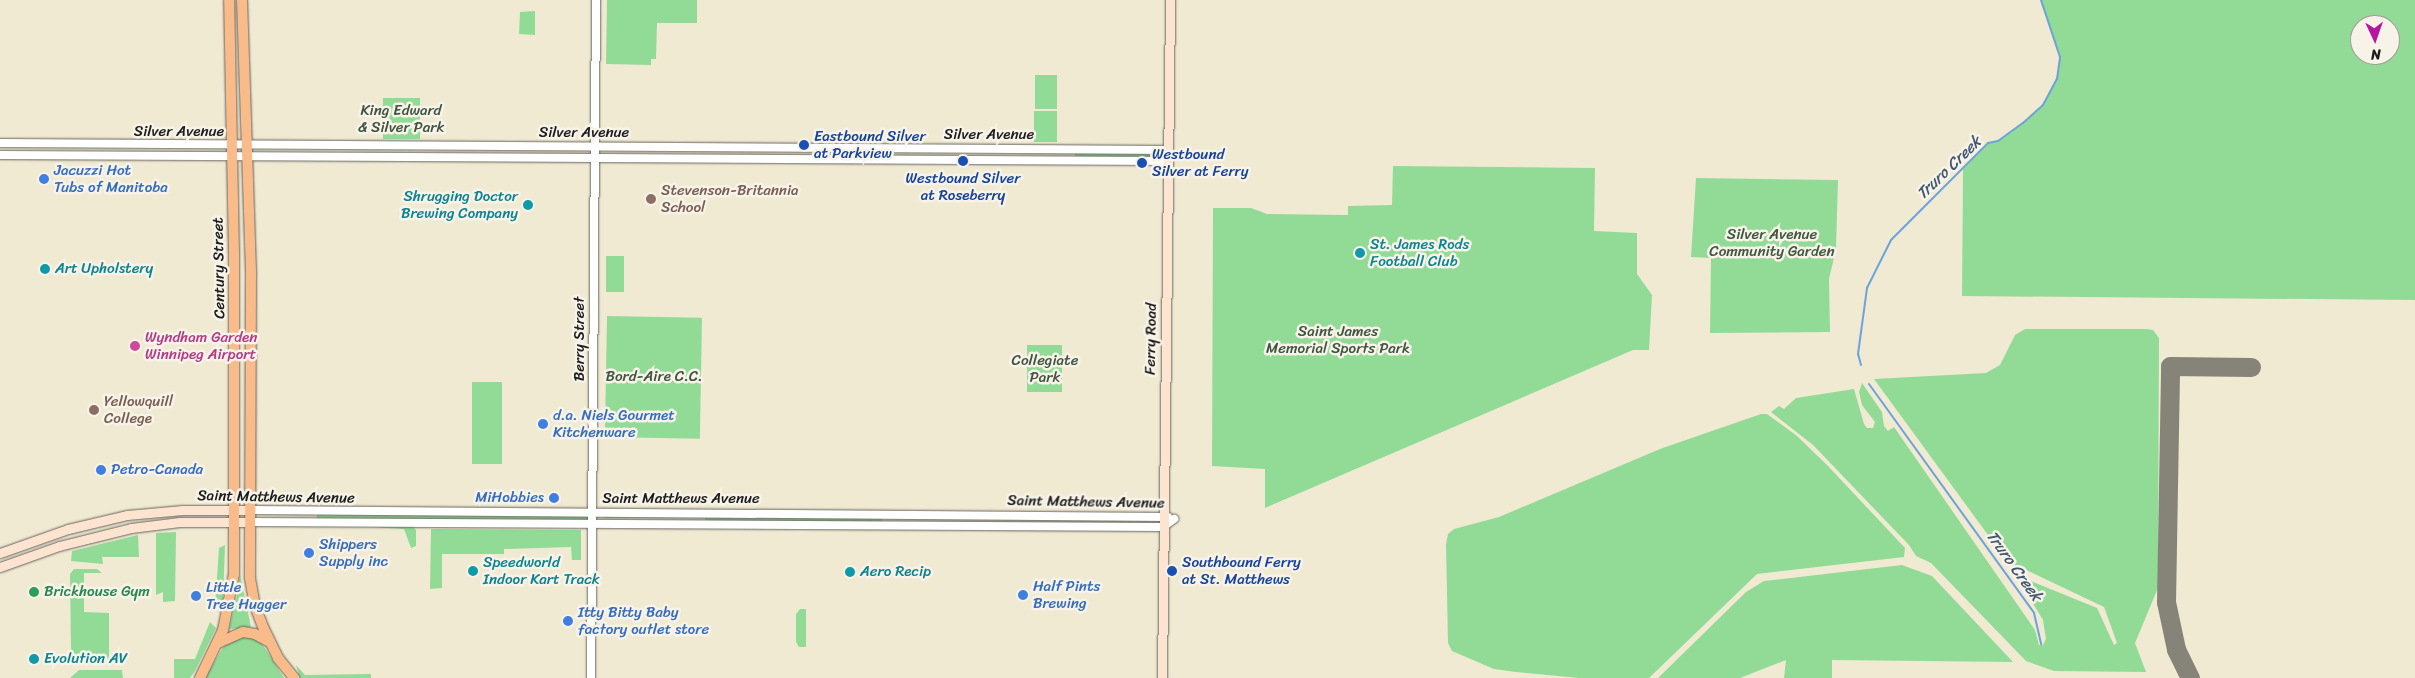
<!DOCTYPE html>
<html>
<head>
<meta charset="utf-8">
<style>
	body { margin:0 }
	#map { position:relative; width:2415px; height:678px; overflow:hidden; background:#f0ead3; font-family:Sriracha,sans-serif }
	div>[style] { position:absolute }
	.green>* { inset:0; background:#92db96; transform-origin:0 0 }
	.stream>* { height:2px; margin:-1px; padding:0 1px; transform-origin:1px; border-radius:1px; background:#6ca3da }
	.taxiway>* { height:19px; margin:-9.5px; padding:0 9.5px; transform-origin:9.5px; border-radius:9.5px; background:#868378 }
	.roads { filter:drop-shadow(0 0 1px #66645c) drop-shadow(0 0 1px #66645c) }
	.tertiary>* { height:8px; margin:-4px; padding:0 4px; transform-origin:4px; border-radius:4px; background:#fff }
	.secondary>* { height:9px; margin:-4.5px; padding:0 4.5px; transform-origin:4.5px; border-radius:4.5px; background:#fde4d1 }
	.primary>* { height:10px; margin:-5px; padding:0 5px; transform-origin:5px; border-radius:5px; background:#fabb8b }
	.dots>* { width:14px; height:14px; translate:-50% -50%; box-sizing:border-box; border:2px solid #f7f3e8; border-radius:50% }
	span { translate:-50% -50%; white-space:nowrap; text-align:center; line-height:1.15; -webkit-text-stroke:5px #f7f3e8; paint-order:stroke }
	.park-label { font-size:15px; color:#3f5541 }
	.street-label { font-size:15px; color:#1c1c1c }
	.transit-label { font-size:15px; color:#164399 }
	.left { translate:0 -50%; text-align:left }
	.shop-label { font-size:15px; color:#366cbe }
	.right { translate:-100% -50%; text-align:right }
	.education-label { font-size:15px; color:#785e54 }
	.culture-label { font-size:15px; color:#0d838f }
	.hotel-label { font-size:15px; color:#b23c85 }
	.leisure-label { font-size:15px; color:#27864d }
	.water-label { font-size:16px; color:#405971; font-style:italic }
	.north { position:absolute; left:2350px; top:15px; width:50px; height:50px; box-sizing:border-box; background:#f7f3e8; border:1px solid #9f9d96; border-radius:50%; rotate:177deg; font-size:14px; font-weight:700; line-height:20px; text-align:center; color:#1c1c1c }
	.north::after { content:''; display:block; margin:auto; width:18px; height:22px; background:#b5179e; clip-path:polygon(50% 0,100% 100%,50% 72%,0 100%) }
</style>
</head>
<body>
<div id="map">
	<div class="green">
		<i style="clip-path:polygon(607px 0,697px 0,697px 23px,657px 23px,656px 59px,651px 59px,651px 65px,606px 64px)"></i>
		<i style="clip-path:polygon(evenodd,2041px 0,2415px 0,2415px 300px,1962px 296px,1963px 169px,1988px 143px,1998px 141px,2022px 124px,2043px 105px,2057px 79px,2060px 56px,2041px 0,2360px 25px,2390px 25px,2390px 55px,2360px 55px,2360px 25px)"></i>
		<i style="clip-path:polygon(535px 11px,535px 35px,519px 34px,520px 12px)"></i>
		<i style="left:1035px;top:75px;width:22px;height:34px"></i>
		<i style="left:383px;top:98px;width:37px;height:41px"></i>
		<i style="left:1034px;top:111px;width:23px;height:31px"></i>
		<i style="left:1075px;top:149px;width:92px;height:11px;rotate:1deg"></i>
		<i style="clip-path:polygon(1393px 166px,1595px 168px,1594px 231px,1637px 233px,1637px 274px,1652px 295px,1649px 350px,1633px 350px,1265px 508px,1265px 469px,1212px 466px,1213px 208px,1251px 208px,1267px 214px,1344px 215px,1348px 215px,1348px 206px,1392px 205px)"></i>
		<i style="clip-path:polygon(1696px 178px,1838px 180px,1836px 249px,1829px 279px,1830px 332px,1710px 333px,1711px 258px,1691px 257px)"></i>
		<i style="left:606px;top:256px;width:18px;height:36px"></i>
		<i style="left:607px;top:316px;width:95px;height:121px;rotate:1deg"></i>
		<i style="clip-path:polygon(2025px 329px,2146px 329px,2153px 330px,2159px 338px,2158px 588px,2135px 643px,2146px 672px,2054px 671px,2026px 661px,1931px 563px,1916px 556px,1909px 545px,1813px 445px,1771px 412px,1779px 406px,1784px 409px,1796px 398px,1854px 389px,1864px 424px,1867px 428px,1873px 428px,1875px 422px,1862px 405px,1859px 392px,1862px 383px,1882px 412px,1884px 426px,1888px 431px,1894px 427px,2035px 630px,2039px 645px,2043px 645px,2046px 639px,2043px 620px,2016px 575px,2097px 608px,2114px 645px,2117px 643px,2104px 607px,2007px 561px,1874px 379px,1986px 373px,2000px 365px,2015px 335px)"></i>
		<i style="left:1027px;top:345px;width:35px;height:47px"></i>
		<i style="left:472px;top:382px;width:30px;height:82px"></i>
		<i style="clip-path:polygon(1761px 414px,1767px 414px,1797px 436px,1828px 466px,1905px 548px,1904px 557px,1757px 574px,1649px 678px,1579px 678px,1516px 672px,1494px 669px,1452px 651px,1448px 643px,1446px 544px,1448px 534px,1454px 529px,1499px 517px,1660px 449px)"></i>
		<i style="left:317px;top:511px;width:275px;height:11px"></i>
		<i style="left:705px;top:513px;width:177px;height:11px"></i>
		<i style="clip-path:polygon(602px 516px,693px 516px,694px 517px,605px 518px)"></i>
		<i style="clip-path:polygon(412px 526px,416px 530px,416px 546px,411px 548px,404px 529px,372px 527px)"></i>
		<i style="clip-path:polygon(431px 529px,581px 530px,581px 560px,572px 560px,571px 547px,504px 549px,504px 554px,442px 554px,442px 588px,430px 589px)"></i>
		<i style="clip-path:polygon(176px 532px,175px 601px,163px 602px,163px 592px,156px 595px,156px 533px)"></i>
		<i style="clip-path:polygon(138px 535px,139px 557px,102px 557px,103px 564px,71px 561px,72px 551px)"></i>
		<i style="clip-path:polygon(225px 545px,223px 600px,215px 607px,219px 548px)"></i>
		<i style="clip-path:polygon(1902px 565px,1932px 576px,2013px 662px,1832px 660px,1832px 678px,1784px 678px,1786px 660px,1740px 678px,1658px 678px,1746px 592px,1764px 581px)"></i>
		<i style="clip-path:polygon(74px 569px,97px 569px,102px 573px,84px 573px,84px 612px,109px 613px,109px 659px,78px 659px,71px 653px,70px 574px)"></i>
		<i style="clip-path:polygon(240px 575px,251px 627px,229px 629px,236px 601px)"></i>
		<i style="clip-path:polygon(800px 609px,806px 609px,806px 647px,799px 647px,796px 642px,796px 614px)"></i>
		<i style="clip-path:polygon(210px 622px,216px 628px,195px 671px,190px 678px,174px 678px,174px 659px,195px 659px)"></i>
		<i style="clip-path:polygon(247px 635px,261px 642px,284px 678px,205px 678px,225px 644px)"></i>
		<i style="clip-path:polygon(296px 665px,305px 675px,371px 674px,371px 678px,300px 678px)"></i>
		<i style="clip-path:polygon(79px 670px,122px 670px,123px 678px,70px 678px)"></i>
	</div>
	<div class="stream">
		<i style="left:1861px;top:365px;width:11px;rotate:-105deg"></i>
		<i style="left:1858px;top:354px;width:67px;rotate:-82.2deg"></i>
		<i style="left:1867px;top:288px;width:54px;rotate:-63.4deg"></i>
		<i style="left:1891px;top:240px;width:137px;rotate:-45deg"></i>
		<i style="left:1988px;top:143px;width:10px;rotate:-11deg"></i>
		<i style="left:1998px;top:141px;width:31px;rotate:-36deg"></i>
		<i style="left:2023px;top:123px;width:27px;rotate:-42deg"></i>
		<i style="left:2043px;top:105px;width:30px;rotate:-62deg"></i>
		<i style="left:2057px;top:79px;width:22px;rotate:-82deg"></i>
		<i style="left:2060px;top:57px;width:60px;rotate:-108.4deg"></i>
		<i style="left:1869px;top:384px;width:282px;rotate:54.2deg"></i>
		<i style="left:2034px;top:613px;width:32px;rotate:77deg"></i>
	</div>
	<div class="taxiway">
		<i style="left:2190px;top:678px;width:32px;rotate:-116deg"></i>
		<i style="left:2176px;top:649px;width:48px;rotate:-102deg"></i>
		<i style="left:2166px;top:602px;width:236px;rotate:-89deg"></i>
		<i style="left:2170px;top:366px;width:81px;rotate:0.7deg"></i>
	</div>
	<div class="roads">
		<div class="tertiary">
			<i style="left:0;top:143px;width:1167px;rotate:0.34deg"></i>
			<i style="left:0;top:155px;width:1167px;rotate:0.29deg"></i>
			<i style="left:251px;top:510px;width:917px;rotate:0.44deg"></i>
			<i style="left:250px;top:522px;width:913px;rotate:0.31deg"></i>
			<i style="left:1163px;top:527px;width:14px;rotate:-36deg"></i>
			<i style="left:591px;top:678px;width:678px;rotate:-89.58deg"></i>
		</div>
		<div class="secondary">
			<i style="left:0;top:553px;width:72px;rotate:-19.4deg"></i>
			<i style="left:68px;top:529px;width:61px;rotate:-13.3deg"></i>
			<i style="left:127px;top:515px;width:56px;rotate:-5.1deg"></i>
			<i style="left:183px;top:510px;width:68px"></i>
			<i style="left:0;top:567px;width:63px;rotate:-19.6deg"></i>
			<i style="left:59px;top:546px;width:74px;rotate:-14deg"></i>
			<i style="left:131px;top:528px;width:49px;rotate:-7deg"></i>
			<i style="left:180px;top:522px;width:70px"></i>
			<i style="left:1162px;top:678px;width:678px;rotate:-89.32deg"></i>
		</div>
		<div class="primary">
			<i style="left:242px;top:0;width:274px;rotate:88.1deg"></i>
			<i style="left:251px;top:274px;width:304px;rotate:90.2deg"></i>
			<i style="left:250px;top:578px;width:28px;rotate:80deg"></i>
			<i style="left:255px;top:606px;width:25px;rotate:69deg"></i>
			<i style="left:264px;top:629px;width:32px;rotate:64deg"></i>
			<i style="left:278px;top:658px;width:26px;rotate:51deg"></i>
			<i style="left:218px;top:643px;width:27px;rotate:-24deg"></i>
			<i style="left:243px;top:632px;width:12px;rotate:9deg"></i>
			<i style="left:255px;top:634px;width:17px;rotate:28deg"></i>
			<i style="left:200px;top:678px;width:53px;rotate:-64.4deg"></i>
			<i style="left:223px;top:630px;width:57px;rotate:-78.9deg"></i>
			<i style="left:234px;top:574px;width:321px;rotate:-90deg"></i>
			<i style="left:234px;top:253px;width:253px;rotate:-91.1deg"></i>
		</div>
	</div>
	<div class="dots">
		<i style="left:804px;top:145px;background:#1a4fb4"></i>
		<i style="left:963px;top:161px;background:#1a4fb4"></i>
		<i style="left:1142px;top:163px;background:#1a4fb4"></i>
		<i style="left:44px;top:179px;background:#3f7fe0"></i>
		<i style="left:651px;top:199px;background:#8d6e63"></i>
		<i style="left:528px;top:205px;background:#0f9aa8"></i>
		<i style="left:1360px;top:253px;background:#0f9aa8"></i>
		<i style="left:45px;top:269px;background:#0f9aa8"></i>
		<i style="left:135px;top:346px;background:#d1479c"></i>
		<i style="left:94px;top:410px;background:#8d6e63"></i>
		<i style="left:543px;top:424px;background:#3f7fe0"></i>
		<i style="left:101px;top:470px;background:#3f7fe0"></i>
		<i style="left:554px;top:498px;background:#3f7fe0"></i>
		<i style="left:309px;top:553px;background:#3f7fe0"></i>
		<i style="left:473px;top:571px;background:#0f9aa8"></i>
		<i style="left:1172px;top:571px;background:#1a4fb4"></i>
		<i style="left:850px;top:572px;background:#0f9aa8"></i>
		<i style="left:34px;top:592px;background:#2e9e5b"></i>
		<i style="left:1023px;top:595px;background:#3f7fe0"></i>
		<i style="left:196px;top:596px;background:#3f7fe0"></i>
		<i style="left:568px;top:621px;background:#3f7fe0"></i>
		<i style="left:34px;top:659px;background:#0f9aa8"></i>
	</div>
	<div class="park-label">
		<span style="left:401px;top:119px">King Edward<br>&amp; Silver Park</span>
		<span style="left:1772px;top:243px">Silver Avenue<br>Community Garden</span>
		<span style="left:1338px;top:340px">Saint James<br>Memorial Sports Park</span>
		<span style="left:1045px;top:369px">Collegiate<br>Park</span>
		<span style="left:654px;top:377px">Bord-Aire C.C.</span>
	</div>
	<div class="street-label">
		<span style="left:179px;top:132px">Silver Avenue</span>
		<span style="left:584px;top:133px">Silver Avenue</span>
		<span style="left:989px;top:135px">Silver Avenue</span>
		<span style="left:219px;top:268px;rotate:-91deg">Century Street</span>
		<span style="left:580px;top:339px;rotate:-90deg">Berry Street</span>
		<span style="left:1151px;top:339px;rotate:-89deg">Ferry Road</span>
		<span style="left:276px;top:497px;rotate:1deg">Saint Matthews Avenue</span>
		<span style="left:681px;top:499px">Saint Matthews Avenue</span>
		<span style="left:1086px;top:502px;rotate:1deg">Saint Matthews Avenue</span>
	</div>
	<div class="transit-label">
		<span class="left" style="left:814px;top:145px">Eastbound Silver<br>at Parkview</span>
		<span class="left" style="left:1152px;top:163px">Westbound<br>Silver at Ferry</span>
		<span style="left:963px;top:187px">Westbound Silver<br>at Roseberry</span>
		<span class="left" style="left:1182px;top:571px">Southbound Ferry<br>at St. Matthews</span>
	</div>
	<div class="shop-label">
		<span class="left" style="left:54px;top:179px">Jacuzzi Hot<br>Tubs of Manitoba</span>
		<span class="left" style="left:553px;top:424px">d.a. Niels Gourmet<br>Kitchenware</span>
		<span class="left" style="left:111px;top:470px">Petro-Canada</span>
		<span class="right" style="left:544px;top:498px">MiHobbies</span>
		<span class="left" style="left:319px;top:553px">Shippers<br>Supply inc</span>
		<span class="left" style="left:1033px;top:595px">Half Pints<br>Brewing</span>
		<span class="left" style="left:206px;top:596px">Little<br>Tree Hugger</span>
		<span class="left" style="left:578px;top:621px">Itty Bitty Baby<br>factory outlet store</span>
	</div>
	<div class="education-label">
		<span class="left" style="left:661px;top:199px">Stevenson-Britannia<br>School</span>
		<span class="left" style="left:104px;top:410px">Yellowquill<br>College</span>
	</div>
	<div class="culture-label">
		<span class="right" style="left:518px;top:205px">Shrugging Doctor<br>Brewing Company</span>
		<span class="left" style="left:1370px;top:253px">St. James Rods<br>Football Club</span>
		<span class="left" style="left:55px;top:269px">Art Upholstery</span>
		<span class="left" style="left:483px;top:571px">Speedworld<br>Indoor Kart Track</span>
		<span class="left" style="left:860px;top:572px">Aero Recip</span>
		<span class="left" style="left:44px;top:659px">Evolution AV</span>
	</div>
	<div class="hotel-label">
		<span class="left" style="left:145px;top:346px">Wyndham Garden<br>Winnipeg Airport</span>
	</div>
	<div class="leisure-label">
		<span class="left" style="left:44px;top:592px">Brickhouse Gym</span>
	</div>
	<div class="water-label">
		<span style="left:1949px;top:168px;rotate:-44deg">Truro Creek</span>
		<span style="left:2014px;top:566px;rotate:54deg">Truro Creek</span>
	</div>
	<div class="north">N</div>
</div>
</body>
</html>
